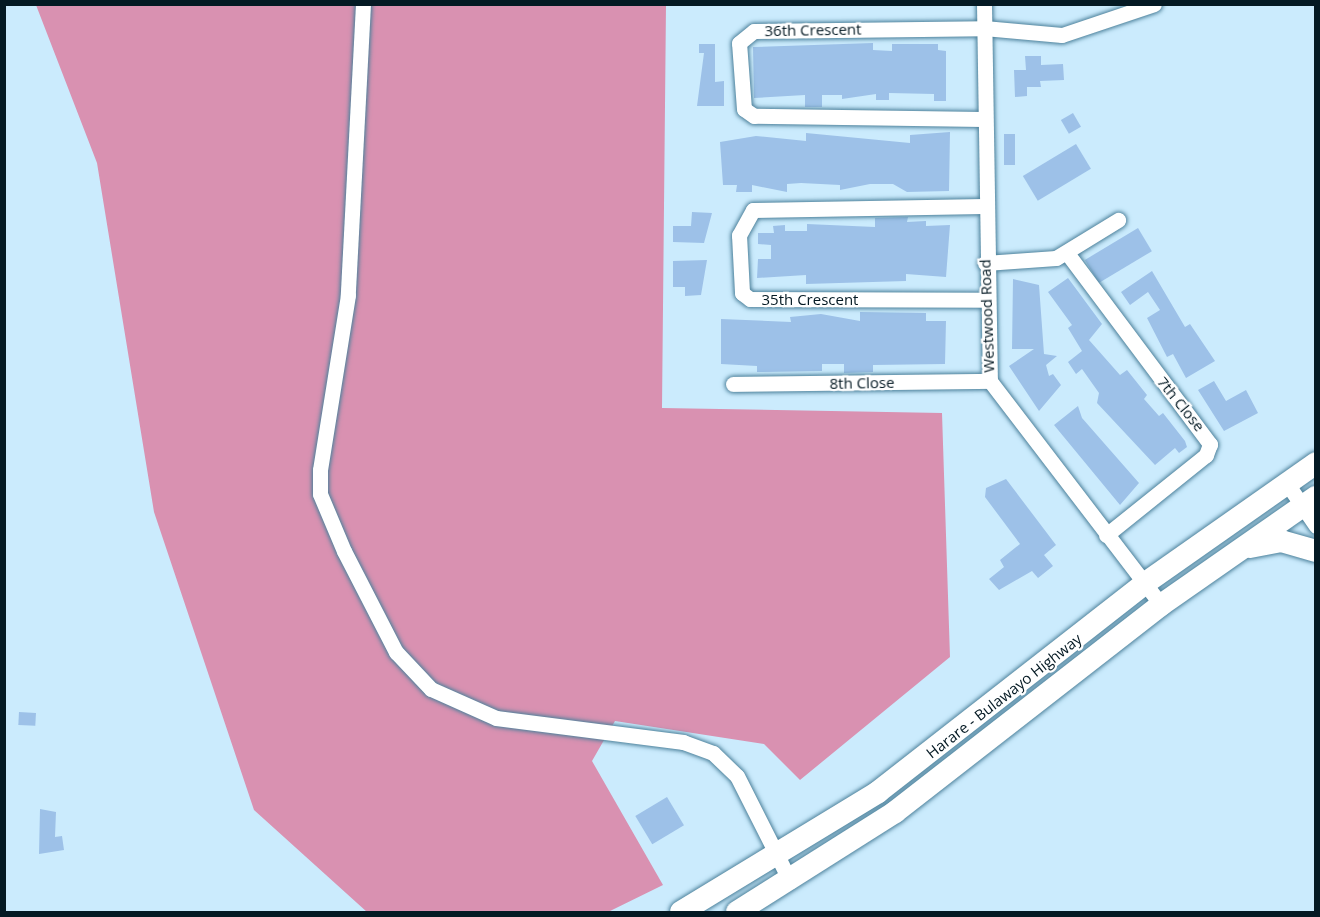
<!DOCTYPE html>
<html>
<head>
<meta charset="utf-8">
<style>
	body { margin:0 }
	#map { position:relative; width:1320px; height:917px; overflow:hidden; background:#cbebfd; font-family:"Open Sans",sans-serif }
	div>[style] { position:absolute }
	.forest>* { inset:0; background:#d991b1 }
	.building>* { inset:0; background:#9dc1e8; transform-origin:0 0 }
	.roads { filter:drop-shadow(0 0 2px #4c819b) drop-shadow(0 0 2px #4c819b) }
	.minor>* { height:15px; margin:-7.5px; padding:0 7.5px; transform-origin:7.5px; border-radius:7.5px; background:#fff }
	.highway>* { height:22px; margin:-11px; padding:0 11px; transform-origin:11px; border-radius:11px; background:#fff }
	span { translate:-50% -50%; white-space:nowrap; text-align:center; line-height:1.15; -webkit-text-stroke:4.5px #fff; paint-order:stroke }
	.street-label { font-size:15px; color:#041923 }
	.frame { position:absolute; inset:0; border:6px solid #041923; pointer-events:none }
</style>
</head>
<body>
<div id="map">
	<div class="forest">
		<i style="clip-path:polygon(36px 5px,666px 5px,662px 408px,942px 413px,950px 657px,800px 780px,764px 744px,615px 721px,592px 761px,663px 885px,608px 912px,367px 912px,254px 810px,154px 512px,97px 163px)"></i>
	</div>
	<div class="building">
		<i style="clip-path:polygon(873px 43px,873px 50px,892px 51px,892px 44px,938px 44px,938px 50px,946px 51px,946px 101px,934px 101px,934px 94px,889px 93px,889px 100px,876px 100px,876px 94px,842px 99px,842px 95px,822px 95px,822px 107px,805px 107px,805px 95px,754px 98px,753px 47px)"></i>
		<i style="clip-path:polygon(699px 44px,715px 44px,715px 82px,724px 81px,724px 106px,697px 106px,704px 53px,699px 53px)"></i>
		<i style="clip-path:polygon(1025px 56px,1041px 56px,1041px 65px,1063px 64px,1064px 80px,1040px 81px,1041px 87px,1027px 87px,1027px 96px,1015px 97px,1014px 70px,1026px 70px)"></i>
		<i style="left:1073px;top:113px;width:16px;height:14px;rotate:60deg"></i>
		<i style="clip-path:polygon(950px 132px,949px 191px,907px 192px,893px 184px,870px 184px,840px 190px,840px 185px,801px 183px,787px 184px,787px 192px,752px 185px,752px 192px,736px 192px,737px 185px,723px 185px,720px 142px,756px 136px,806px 141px,806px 133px,910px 143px,910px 135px)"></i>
		<i style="left:1004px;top:134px;width:11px;height:31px"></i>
		<i style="left:1076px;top:144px;width:29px;height:62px;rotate:59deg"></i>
		<i style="clip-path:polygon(692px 212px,712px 213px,704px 243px,673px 242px,673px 226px,691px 226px)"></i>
		<i style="clip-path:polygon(908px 217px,907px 222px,926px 221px,926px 226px,950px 225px,946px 277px,906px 274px,906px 281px,806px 284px,806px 275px,757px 278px,758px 259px,771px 259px,771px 245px,758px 244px,758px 233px,774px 233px,773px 226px,785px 225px,785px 231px,807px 231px,807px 224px,875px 227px,875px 218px)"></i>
		<i style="left:1138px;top:228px;width:27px;height:62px;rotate:59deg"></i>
		<i style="clip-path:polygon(707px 260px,701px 295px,685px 296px,685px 287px,673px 287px,673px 261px)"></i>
		<i style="clip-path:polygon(1152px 271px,1185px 327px,1190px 324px,1215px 361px,1186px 378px,1173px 354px,1167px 357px,1147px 318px,1160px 310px,1148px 292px,1130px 305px,1121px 292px)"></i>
		<i style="clip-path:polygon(1068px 278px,1102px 324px,1089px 340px,1120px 375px,1127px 370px,1147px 395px,1144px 399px,1159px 416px,1163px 413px,1185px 441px,1187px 447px,1179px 453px,1175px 448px,1155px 465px,1097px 403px,1099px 393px,1082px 369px,1076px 374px,1068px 362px,1082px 351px,1068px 328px,1072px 325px,1048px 292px)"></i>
		<i style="clip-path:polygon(1013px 279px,1039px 285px,1044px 354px,1057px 356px,1046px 365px,1049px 376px,1053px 374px,1061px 385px,1039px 411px,1009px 366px,1034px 349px,1012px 349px)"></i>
		<i style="clip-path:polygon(860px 312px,926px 313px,926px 321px,946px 321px,945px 364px,873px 365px,873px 372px,844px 373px,844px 364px,822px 364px,822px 371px,757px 372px,757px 366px,721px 364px,721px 319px,791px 322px,790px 317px,821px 314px,860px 321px)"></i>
		<i style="clip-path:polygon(1214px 381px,1226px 401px,1246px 390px,1258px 413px,1224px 431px,1198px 390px)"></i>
		<i style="clip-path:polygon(1078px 406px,1082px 418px,1139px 483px,1120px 505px,1054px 425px)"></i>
		<i style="clip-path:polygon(1006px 479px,1056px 545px,1044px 555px,1053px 566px,1038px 578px,1032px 571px,999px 590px,989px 579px,1004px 567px,1000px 560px,1020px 544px,985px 497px,986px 488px)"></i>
		<i style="left:19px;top:712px;width:17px;height:13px;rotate:3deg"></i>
		<i style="left:667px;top:797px;width:33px;height:37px;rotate:59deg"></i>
		<i style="clip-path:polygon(40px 809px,56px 812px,55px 837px,62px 836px,64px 850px,39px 854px)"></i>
	</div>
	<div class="roads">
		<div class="minor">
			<i style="left:363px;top:4px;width:291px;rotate:93deg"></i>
			<i style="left:348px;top:295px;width:177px;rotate:99.1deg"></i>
			<i style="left:320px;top:470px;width:24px;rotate:90deg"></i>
			<i style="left:320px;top:494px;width:62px;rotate:67.2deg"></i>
			<i style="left:344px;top:551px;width:114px;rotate:62.8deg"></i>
			<i style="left:396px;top:652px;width:51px;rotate:46.6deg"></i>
			<i style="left:431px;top:689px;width:71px;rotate:24deg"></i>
			<i style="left:496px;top:718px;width:189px;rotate:7.3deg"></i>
			<i style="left:683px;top:742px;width:32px;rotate:20deg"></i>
			<i style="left:713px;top:753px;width:33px;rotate:44deg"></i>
			<i style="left:737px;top:776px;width:118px;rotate:63.2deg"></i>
			<i style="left:984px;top:4px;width:377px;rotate:89.1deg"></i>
			<i style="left:990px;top:381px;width:282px;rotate:52.6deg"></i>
			<i style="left:983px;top:119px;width:229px;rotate:-179.2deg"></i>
			<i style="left:754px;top:116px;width:12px;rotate:-145deg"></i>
			<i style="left:744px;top:109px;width:66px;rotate:-94.3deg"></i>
			<i style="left:739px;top:43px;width:19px;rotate:-39deg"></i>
			<i style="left:754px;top:31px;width:230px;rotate:-0.7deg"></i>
			<i style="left:984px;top:28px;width:78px;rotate:5.1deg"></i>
			<i style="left:1062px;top:35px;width:97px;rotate:-18.6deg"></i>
			<i style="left:984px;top:206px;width:231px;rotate:179deg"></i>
			<i style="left:753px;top:210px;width:29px;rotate:119deg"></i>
			<i style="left:739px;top:235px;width:58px;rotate:87deg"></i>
			<i style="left:742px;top:293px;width:10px;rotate:37deg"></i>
			<i style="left:750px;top:299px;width:235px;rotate:0.2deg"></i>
			<i style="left:1067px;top:253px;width:239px;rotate:53.2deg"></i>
			<i style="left:1210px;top:444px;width:12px;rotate:110deg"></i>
			<i style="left:1206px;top:455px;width:128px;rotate:141.3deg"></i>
			<i style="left:985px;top:263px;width:71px;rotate:-4deg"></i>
			<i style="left:1056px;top:258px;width:73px;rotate:-31.5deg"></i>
			<i style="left:733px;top:384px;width:257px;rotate:-0.7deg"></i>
			<i style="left:1286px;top:482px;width:53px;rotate:55.7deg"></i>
		</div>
		<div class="highway">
			<i style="left:1250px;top:547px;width:32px;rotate:-11deg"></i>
			<i style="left:1281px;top:541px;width:36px;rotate:16deg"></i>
			<i style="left:681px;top:912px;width:231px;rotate:-31.3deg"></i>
			<i style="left:878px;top:792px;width:338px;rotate:-38deg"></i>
			<i style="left:1144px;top:584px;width:210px;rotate:-35.1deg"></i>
			<i style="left:737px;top:912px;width:187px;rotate:-32.3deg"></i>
			<i style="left:895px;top:812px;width:337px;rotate:-37.9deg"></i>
			<i style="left:1161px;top:605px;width:189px;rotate:-34.9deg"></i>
		</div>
	</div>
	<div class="street-label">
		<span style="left:813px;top:30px;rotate:-1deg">36th Crescent</span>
		<span style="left:810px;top:300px">35th Crescent</span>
		<span style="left:987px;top:316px;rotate:-92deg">Westwood Road</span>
		<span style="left:862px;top:383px;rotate:-1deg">8th Close</span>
		<span style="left:1181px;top:404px;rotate:51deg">7th Close</span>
		<span style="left:1004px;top:696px;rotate:-38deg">Harare - Bulawayo Highway</span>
	</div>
	<div class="frame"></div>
</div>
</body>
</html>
